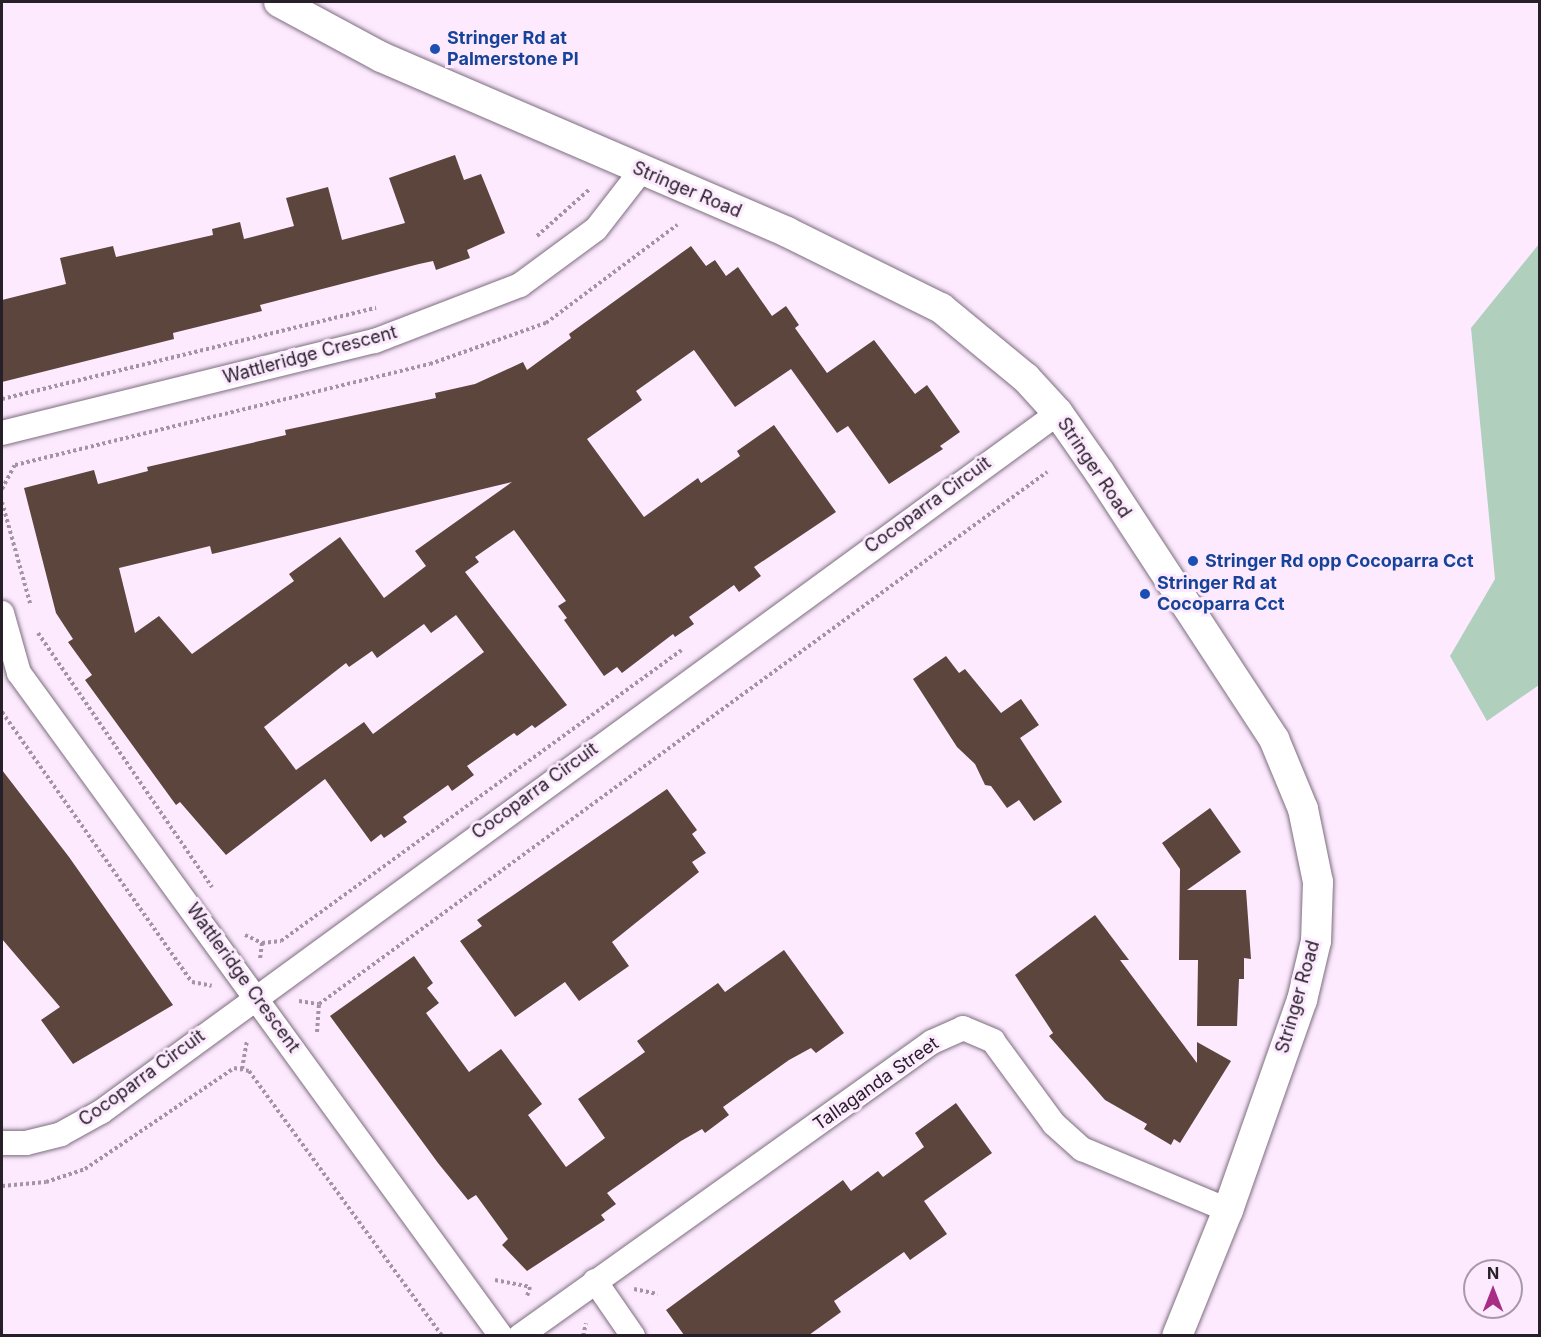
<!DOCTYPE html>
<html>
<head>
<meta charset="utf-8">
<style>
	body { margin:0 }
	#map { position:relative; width:1541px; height:1337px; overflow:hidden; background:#fdeaff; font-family:Inter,sans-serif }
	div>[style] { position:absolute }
	.green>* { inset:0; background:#b0cfbc }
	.building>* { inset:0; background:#5c453d }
	.path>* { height:4px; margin-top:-2px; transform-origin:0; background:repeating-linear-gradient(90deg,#a294a4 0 3px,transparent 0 6px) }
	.roads { filter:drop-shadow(0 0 2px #7e6d7f) drop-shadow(0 0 2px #7e6d7f) }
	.minor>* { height:24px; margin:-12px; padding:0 12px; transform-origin:12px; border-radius:12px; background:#fff }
	.tertiary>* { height:30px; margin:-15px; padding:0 15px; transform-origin:15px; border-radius:15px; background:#fff }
	.dots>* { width:16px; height:16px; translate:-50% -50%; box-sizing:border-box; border:3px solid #fdeaff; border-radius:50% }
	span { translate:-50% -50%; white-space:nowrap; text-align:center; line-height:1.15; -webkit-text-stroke:6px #fdeaff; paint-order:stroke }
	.transit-label { font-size:18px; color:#164399; font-weight:700 }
	.left { translate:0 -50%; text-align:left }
	.street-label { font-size:18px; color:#272028 }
	.frame { position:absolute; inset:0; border:3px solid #272028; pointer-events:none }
	.north { position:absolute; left:1463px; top:1259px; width:60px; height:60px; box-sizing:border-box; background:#fdeaff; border:2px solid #a799a9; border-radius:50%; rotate:0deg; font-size:16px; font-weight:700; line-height:24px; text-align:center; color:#272028 }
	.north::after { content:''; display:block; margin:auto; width:21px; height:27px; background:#a72e84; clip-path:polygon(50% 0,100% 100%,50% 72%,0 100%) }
</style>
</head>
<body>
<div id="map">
	<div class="green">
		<i style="clip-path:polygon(1539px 244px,1539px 685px,1487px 721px,1450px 656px,1495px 579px,1471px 328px)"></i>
	</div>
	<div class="building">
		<i style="clip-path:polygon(455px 155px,464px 180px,481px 174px,505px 233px,467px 250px,470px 258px,436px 270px,433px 261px,419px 264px,260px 305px,262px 311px,173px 333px,174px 339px,2px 382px,2px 300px,66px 284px,60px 258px,113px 246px,116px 257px,213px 235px,212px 229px,240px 222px,244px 239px,294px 226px,286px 198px,328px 187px,342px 240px,405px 223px,389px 178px)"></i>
		<i style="clip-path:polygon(evenodd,691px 246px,706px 266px,715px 260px,726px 276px,738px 267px,772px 316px,786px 306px,799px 325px,795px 328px,827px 373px,874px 340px,915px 394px,927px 385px,960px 432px,940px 446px,943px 449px,889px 484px,848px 426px,837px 433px,791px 369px,735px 407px,694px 350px,636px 391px,642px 400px,587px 439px,644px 517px,698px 478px,701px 483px,740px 456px,737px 451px,774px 425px,836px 512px,754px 567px,761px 576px,739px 592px,734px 585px,689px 617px,694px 624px,675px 637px,673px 634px,622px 673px,617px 667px,604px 676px,564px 620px,567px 618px,558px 606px,566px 601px,514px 530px,475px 557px,479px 562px,465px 572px,567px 705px,535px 728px,532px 725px,517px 736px,514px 733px,467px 766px,474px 775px,452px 791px,448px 785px,403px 817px,407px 822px,384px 838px,381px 834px,371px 842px,325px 779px,226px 855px,180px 802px,176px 805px,85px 680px,92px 675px,68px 642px,73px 639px,56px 613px,24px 488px,94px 470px,98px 484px,148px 471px,147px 467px,286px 435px,285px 430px,436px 398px,435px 393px,475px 384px,523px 362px,527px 370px,571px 338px,569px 334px,691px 246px,512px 482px,415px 551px,426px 566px,384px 598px,340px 537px,289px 574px,294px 581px,192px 654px,159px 616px,135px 633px,119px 568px,210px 546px,212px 554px,512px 482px,691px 246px,456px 615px,484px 652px,373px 734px,364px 722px,296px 770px,264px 727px,346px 663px,349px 667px,372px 651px,377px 658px,424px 624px,431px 633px,456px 615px)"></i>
		<i style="clip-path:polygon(946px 656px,959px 673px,965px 669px,1001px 713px,1021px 699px,1039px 725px,1020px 738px,1062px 802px,1034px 821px,1019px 800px,1007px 808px,991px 786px,985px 785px,975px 764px,957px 747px,913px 679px)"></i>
		<i style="clip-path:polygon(2px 770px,69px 857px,173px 1005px,73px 1064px,41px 1020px,60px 1007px,2px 939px)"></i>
		<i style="clip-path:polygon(667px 789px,697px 830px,692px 834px,706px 853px,692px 862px,699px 872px,612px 942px,629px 966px,579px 1001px,565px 982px,515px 1017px,460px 941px,482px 926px,477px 920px)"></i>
		<i style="clip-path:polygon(1210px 808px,1241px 852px,1187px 890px,1246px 890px,1251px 959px,1244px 958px,1244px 979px,1239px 979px,1237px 1026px,1197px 1026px,1198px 960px,1179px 960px,1180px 869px,1162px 843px)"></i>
		<i style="clip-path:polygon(1095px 915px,1129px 960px,1120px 960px,1197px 1063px,1197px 1042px,1231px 1061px,1180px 1143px,1174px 1139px,1171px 1145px,1144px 1129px,1147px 1124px,1105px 1100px,1049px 1036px,1053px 1033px,1015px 975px)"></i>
		<i style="clip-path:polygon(784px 950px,844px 1033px,816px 1053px,811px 1048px,789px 1060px,723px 1107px,729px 1115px,705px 1133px,702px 1129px,681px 1141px,607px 1193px,616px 1204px,601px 1215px,605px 1220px,527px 1271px,502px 1245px,508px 1239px,476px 1195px,468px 1200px,438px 1163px,330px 1016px,414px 956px,433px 983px,427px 988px,439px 1003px,426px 1013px,469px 1072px,501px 1049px,542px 1104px,528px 1115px,566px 1167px,605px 1138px,578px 1099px,645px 1052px,637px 1041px,669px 1018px,718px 983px,725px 992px)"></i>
		<i style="clip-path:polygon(956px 1103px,992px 1153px,924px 1201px,947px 1234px,910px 1260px,904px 1252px,834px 1301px,841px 1312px,809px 1335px,684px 1335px,666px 1310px,843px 1180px,851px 1191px,878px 1171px,883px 1177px,924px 1147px,915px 1133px)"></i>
	</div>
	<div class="path">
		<i style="left:537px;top:236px;width:71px;rotate:-41.6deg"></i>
		<i style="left:2px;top:399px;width:385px;rotate:-13.7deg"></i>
		<i style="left:2px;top:489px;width:27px;rotate:-62deg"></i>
		<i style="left:15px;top:465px;width:427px;rotate:-13.7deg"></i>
		<i style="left:430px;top:364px;width:123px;rotate:-19.5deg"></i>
		<i style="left:546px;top:323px;width:164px;rotate:-36.8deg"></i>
		<i style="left:2px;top:502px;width:105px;rotate:74.5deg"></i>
		<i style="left:38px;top:633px;width:308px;rotate:55.6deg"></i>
		<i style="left:2px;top:712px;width:330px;rotate:54.9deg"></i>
		<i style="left:192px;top:982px;width:20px;rotate:11deg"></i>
		<i style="left:245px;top:935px;width:19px;rotate:25deg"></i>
		<i style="left:262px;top:943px;width:16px;rotate:97deg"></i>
		<i style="left:262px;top:943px;width:19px;rotate:-6deg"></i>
		<i style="left:281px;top:941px;width:495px;rotate:-36deg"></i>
		<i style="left:299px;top:1001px;width:20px;rotate:9deg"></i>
		<i style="left:319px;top:1004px;width:902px;rotate:-36.16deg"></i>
		<i style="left:317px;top:1032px;width:28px;rotate:-86deg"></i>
		<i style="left:242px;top:1069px;width:29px;rotate:-80deg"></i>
		<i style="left:2px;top:1186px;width:44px;rotate:-5.2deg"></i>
		<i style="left:46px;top:1182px;width:41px;rotate:-18.4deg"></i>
		<i style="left:85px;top:1169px;width:180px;rotate:-34.1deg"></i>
		<i style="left:234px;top:1068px;width:15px;rotate:11deg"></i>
		<i style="left:249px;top:1071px;width:328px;rotate:53.9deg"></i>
		<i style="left:495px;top:1280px;width:36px;rotate:11deg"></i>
		<i style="left:530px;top:1287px;width:9px;rotate:108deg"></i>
		<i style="left:634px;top:1289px;width:24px;rotate:12deg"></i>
		<i style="left:583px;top:1336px;width:13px;rotate:-77deg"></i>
	</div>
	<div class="roads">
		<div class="minor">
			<i style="left:2px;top:433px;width:384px;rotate:-13.9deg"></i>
			<i style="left:375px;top:341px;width:155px;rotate:-21.1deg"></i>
			<i style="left:520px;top:285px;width:94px;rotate:-36.4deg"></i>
			<i style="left:596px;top:229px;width:73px;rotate:-52.2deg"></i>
			<i style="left:2px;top:613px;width:62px;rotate:74.2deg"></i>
			<i style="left:19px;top:673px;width:820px;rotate:53.98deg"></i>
			<i style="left:2px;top:1143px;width:24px"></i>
			<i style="left:26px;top:1143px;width:36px;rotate:-14deg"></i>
			<i style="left:61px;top:1134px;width:46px;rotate:-28.8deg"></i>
			<i style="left:101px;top:1112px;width:1185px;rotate:-36.14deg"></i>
			<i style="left:595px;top:1281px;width:67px;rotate:55.4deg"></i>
			<i style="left:520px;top:1336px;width:506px;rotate:-35.51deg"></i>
			<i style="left:932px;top:1042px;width:34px;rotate:-24deg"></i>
			<i style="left:963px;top:1028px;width:33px;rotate:23deg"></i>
			<i style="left:993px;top:1041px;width:103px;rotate:53.7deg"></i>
			<i style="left:1054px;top:1124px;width:38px;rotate:42deg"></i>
			<i style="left:1082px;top:1149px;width:158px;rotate:22.7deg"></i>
		</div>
		<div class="tertiary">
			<i style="left:279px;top:2px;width:116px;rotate:28.3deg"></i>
			<i style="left:381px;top:57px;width:442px;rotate:23.3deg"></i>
			<i style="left:787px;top:232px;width:172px;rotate:26.3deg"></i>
			<i style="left:941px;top:308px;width:110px;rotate:39.5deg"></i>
			<i style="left:1026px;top:378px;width:47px;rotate:47.6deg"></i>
			<i style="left:1058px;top:413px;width:73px;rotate:55deg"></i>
			<i style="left:1100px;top:473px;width:318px;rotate:56.8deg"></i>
			<i style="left:1274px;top:739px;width:76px;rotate:67.5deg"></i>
			<i style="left:1303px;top:809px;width:75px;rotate:78.4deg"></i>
			<i style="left:1318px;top:882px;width:59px;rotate:91.9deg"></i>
			<i style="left:1316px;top:941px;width:61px;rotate:103.3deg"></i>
			<i style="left:1302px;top:1000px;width:223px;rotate:109.4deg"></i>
			<i style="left:1228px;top:1210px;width:136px;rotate:112deg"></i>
		</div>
	</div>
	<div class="dots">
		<i style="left:435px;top:49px;background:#1a4fb4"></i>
		<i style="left:1193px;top:561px;background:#1a4fb4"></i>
		<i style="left:1145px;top:594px;background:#1a4fb4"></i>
	</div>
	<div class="transit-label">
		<span class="left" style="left:447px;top:49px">Stringer Rd at<br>Palmerstone Pl</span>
		<span class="left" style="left:1205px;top:561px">Stringer Rd opp Cocoparra Cct</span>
		<span class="left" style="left:1157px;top:594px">Stringer Rd at<br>Cocoparra Cct</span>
	</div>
	<div class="street-label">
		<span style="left:687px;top:190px;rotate:23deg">Stringer Road</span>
		<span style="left:310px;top:355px;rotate:-15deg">Wattleridge Crescent</span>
		<span style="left:1094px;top:468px;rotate:56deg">Stringer Road</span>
		<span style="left:928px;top:505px;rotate:-36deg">Cocoparra Circuit</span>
		<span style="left:535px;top:791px;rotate:-36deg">Cocoparra Circuit</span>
		<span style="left:243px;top:978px;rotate:54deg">Wattleridge Crescent</span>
		<span style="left:1298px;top:997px;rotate:-74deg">Stringer Road</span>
		<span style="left:142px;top:1078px;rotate:-36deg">Cocoparra Circuit</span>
		<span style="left:876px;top:1084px;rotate:-35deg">Tallaganda Street</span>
	</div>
	<div class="frame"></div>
	<div class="north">N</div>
</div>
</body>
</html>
